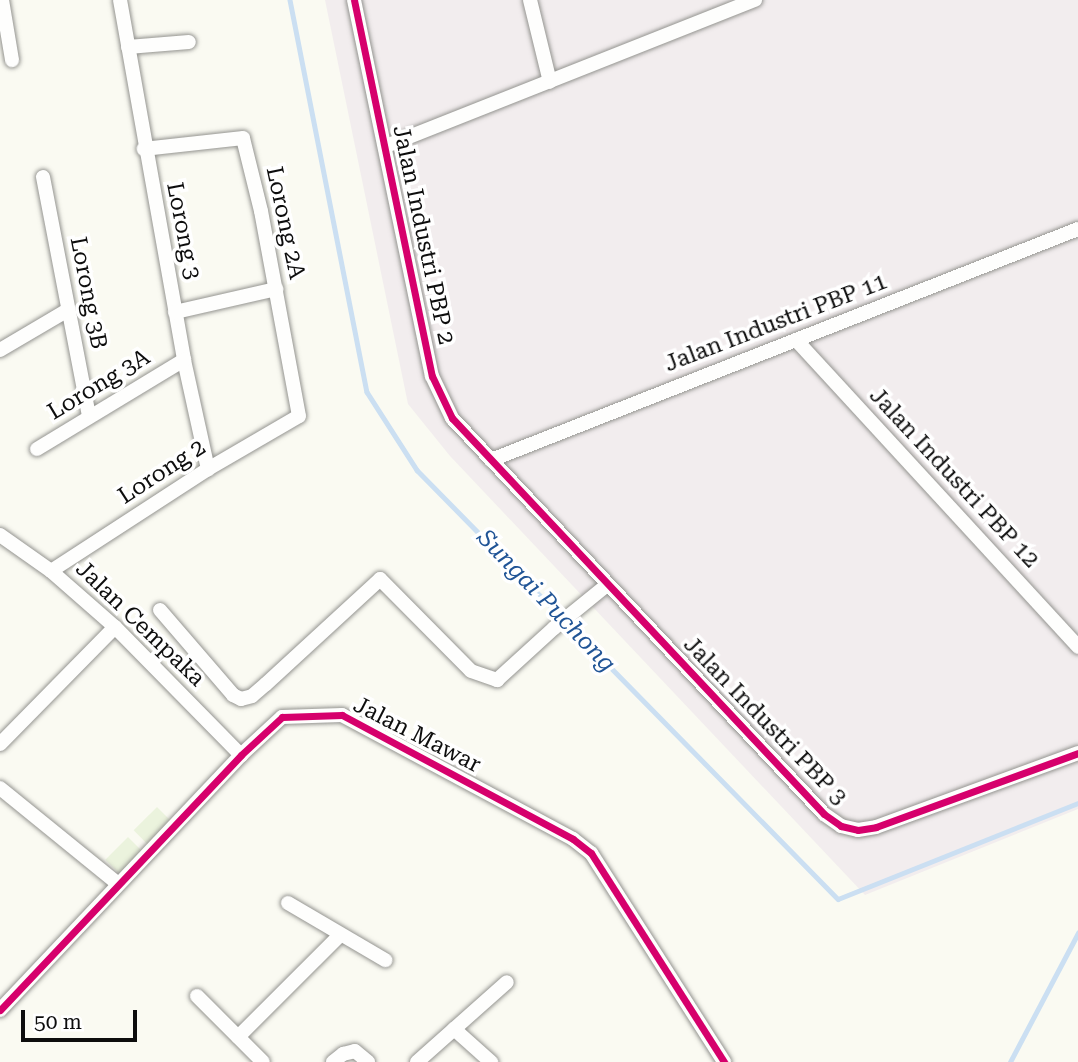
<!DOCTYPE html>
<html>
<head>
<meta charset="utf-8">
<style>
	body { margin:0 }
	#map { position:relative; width:1078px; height:1062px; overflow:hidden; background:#fafaf2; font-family:"Roboto Serif",serif }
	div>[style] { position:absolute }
	.industrial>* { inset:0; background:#f2edee }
	.pitch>* { inset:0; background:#ebf3dd; transform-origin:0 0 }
	.stream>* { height:4.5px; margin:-2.25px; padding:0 2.25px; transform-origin:2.25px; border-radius:2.25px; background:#cbdff2 }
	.roads { filter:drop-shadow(0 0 2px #949490) drop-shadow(0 0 2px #949490) }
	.minor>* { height:14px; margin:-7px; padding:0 7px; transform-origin:7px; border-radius:7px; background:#fefefd }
	.cycleway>* { height:7px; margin:-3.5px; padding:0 3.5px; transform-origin:3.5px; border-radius:3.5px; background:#d6006c }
	span { translate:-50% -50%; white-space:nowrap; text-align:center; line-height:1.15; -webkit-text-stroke:7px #fff; paint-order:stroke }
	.street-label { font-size:23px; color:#0d0d0d }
	.water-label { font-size:24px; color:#205496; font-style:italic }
	.scale { position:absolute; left:21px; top:1010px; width:116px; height:32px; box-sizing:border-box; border:4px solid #0d0d0d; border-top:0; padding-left:9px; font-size:21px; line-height:24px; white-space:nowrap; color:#0d0d0d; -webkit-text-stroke:5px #fff; paint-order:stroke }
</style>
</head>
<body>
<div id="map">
	<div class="industrial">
		<i style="clip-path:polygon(325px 0,1078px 0,1078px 809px,865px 895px,450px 456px,408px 404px)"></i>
	</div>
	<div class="pitch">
		<i style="left:157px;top:807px;width:20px;height:33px;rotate:45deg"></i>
		<i style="left:128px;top:837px;width:20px;height:32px;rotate:45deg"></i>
	</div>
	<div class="stream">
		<i style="left:290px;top:0;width:399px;rotate:78.9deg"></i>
		<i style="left:367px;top:392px;width:93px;rotate:57.3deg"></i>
		<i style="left:417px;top:470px;width:601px;rotate:45.54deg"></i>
		<i style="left:838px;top:899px;width:258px;rotate:-21.8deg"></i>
		<i style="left:1010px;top:1062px;width:146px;rotate:-62.2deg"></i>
	</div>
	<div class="roads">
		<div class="minor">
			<i style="left:2px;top:0;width:61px;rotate:80.5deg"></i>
			<i style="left:120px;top:0;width:366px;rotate:79.9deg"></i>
			<i style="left:184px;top:360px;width:112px;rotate:77.6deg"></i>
			<i style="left:354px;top:0;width:384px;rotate:78.3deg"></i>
			<i style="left:432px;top:376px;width:47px;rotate:64.5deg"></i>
			<i style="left:452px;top:418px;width:543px;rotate:46.79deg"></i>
			<i style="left:824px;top:814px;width:21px;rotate:35deg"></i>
			<i style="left:841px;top:826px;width:17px;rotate:13deg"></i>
			<i style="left:858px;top:830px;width:18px;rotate:-9deg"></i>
			<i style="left:876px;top:827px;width:215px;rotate:-20.1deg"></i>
			<i style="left:530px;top:0;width:84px;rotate:76.3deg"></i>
			<i style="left:128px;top:47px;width:61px;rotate:-4.7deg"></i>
			<i style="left:386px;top:146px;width:397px;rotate:-21.6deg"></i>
			<i style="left:43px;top:177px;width:244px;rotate:79.1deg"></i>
			<i style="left:175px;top:312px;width:104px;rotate:-12.8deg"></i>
			<i style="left:796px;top:340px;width:417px;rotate:47.4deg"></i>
			<i style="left:0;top:350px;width:79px;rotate:-30.5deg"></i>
			<i style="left:37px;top:449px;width:172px;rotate:-31.2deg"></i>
			<i style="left:491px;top:460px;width:631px;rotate:-21.48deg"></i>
			<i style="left:0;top:535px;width:62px;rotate:35.2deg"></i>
			<i style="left:51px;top:571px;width:85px;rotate:41.2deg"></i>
			<i style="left:115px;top:627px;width:180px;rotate:45.5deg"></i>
			<i style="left:51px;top:571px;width:187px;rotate:-33deg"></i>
			<i style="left:208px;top:469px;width:105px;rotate:-30.2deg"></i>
			<i style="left:299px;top:416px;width:208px;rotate:-100.5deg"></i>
			<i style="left:261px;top:211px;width:75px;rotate:-103.9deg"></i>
			<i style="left:243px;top:138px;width:100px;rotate:173.7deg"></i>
			<i style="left:160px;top:610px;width:112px;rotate:49.3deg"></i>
			<i style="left:233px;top:695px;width:9px;rotate:27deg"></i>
			<i style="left:241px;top:699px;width:11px;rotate:-15deg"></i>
			<i style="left:252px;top:696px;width:18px;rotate:-41deg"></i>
			<i style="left:266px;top:684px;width:155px;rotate:-42.6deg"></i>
			<i style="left:380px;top:579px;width:129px;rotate:45.3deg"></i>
			<i style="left:471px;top:671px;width:28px;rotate:19deg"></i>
			<i style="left:497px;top:680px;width:77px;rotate:-42.4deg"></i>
			<i style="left:554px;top:628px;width:68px;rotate:-39.1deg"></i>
			<i style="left:0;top:744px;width:164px;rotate:-45.5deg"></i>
			<i style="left:0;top:788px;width:152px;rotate:39.1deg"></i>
			<i style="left:288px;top:903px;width:113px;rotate:30.4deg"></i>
			<i style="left:197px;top:996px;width:93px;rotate:45deg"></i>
			<i style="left:0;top:1010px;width:351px;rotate:-46.6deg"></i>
			<i style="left:241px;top:755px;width:56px;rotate:-42.8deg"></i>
			<i style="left:282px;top:717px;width:60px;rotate:-1.9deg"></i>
			<i style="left:342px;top:715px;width:262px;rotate:28.2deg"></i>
			<i style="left:573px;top:839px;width:23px;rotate:38deg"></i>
			<i style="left:591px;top:853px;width:248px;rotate:57.5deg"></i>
			<i style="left:454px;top:1029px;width:50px;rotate:41.7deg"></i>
			<i style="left:238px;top:1037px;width:144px;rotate:-45deg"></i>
			<i style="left:333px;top:1062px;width:13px;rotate:-39deg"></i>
			<i style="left:343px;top:1054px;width:12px;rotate:-14deg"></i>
			<i style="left:355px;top:1051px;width:17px;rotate:40deg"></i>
			<i style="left:417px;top:1062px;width:120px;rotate:-41.6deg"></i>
		</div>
	</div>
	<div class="cycleway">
		<i style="left:354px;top:0;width:384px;rotate:78.3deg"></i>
		<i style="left:432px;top:376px;width:47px;rotate:64.5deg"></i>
		<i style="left:452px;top:418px;width:543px;rotate:46.79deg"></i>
		<i style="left:824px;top:814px;width:21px;rotate:35deg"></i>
		<i style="left:841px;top:826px;width:17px;rotate:13deg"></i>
		<i style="left:858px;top:830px;width:18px;rotate:-9deg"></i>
		<i style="left:876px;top:827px;width:215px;rotate:-20.1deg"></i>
		<i style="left:0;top:1010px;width:351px;rotate:-46.6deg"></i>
		<i style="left:241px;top:755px;width:56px;rotate:-42.8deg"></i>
		<i style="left:282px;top:717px;width:60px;rotate:-1.9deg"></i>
		<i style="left:342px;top:715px;width:262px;rotate:28.2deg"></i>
		<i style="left:573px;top:839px;width:23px;rotate:38deg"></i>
		<i style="left:591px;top:853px;width:248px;rotate:57.5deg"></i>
	</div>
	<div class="street-label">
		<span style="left:285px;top:223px;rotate:78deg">Lorong 2A</span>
		<span style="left:183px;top:231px;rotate:79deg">Lorong 3</span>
		<span style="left:423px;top:235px;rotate:78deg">Jalan Industri PBP 2</span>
		<span style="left:88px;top:293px;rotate:79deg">Lorong 3B</span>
		<span style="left:776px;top:323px;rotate:-21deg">Jalan Industri PBP 11</span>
		<span style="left:99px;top:385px;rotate:-31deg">Lorong 3A</span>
		<span style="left:162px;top:472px;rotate:-33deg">Lorong 2</span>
		<span style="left:954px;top:478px;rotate:47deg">Jalan Industri PBP 12</span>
		<span style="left:140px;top:624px;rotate:44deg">Jalan Cempaka</span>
		<span style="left:765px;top:721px;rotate:46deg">Jalan Industri PBP 3</span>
		<span style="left:417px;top:735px;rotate:27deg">Jalan Mawar</span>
	</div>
	<div class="water-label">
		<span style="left:546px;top:601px;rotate:46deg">Sungai Puchong</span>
	</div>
	<div class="scale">50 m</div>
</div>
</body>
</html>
